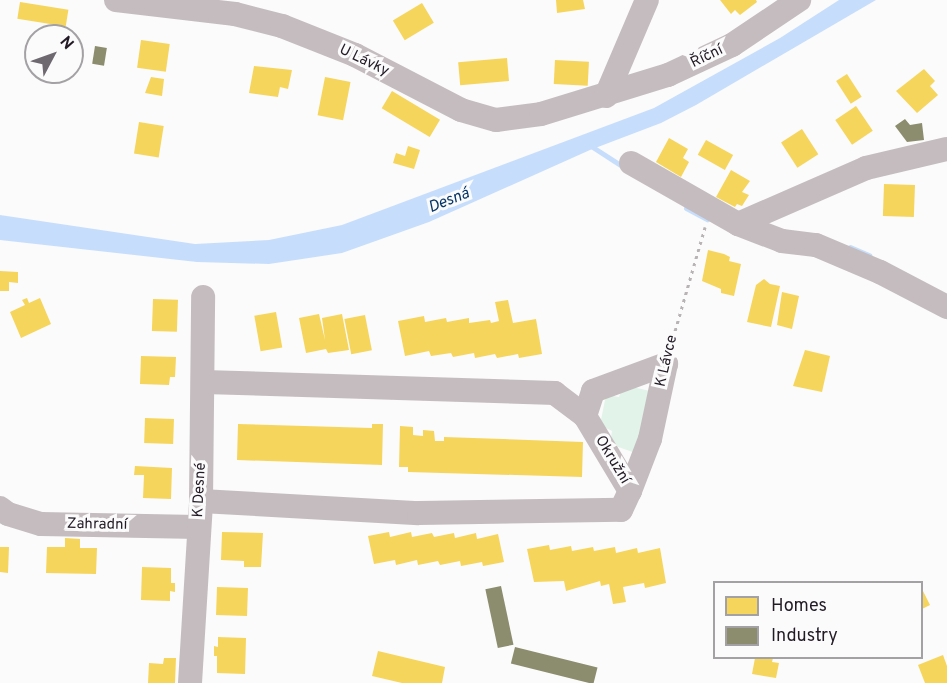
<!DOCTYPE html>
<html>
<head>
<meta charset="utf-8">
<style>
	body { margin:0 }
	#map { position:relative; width:947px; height:683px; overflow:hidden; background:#fbfbfb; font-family:Overpass,sans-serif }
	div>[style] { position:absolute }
	.green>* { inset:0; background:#e2f3e9 }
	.water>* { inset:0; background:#c6defc }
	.homes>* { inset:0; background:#f6d55c; transform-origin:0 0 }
	.industry>* { inset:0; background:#8c8c6e; transform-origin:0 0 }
	.stream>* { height:5px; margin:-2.5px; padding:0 2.5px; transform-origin:2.5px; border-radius:2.5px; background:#c6defc }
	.path>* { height:3px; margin-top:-1.5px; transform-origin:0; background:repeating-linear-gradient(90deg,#b8b4b5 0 3px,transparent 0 7.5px) }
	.minor>* { height:24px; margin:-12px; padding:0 12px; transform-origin:12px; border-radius:12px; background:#c5bcbf }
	span { translate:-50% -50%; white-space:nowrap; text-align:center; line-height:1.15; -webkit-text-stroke:6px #fbfbfb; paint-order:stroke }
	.street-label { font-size:15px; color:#221a25 }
	.water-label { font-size:16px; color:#073668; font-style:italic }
	.legend { position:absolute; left:713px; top:581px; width:210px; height:78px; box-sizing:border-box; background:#fbfbfb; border:2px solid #a4a1a5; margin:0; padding:8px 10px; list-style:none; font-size:18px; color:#221a25 }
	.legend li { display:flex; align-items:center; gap:12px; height:30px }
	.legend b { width:30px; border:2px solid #a4a1a5 }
	.north { position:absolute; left:24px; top:24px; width:60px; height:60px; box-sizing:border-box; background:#fbfbfb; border:2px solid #a4a1a5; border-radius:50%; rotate:49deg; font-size:16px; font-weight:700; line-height:24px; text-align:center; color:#221a25 }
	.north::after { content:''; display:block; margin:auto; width:21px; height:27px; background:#6e6970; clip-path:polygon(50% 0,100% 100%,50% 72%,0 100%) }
</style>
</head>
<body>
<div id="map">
	<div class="green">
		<i style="clip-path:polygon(623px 385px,655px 392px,641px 455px,610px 444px,612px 431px,600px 425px,606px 395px,619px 397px)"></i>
	</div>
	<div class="water">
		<i style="clip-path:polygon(839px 0,876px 0,696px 105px,661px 123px,590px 150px,429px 222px,342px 253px,269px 264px,197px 262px,0 240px,0 215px,195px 244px,269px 240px,342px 225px,654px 108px,780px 38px)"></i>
	</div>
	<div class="homes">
		<i style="clip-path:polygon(556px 0,583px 0,585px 9px,557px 13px)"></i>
		<i style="clip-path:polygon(720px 0,756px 0,757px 2px,740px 15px,735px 10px,731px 14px)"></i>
		<i style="left:20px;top:2px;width:49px;height:17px;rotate:9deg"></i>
		<i style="left:422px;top:3px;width:23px;height:34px;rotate:59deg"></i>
		<i style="left:141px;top:40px;width:29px;height:28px;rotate:8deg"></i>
		<i style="left:507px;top:58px;width:23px;height:49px;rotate:85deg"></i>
		<i style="left:555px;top:60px;width:34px;height:24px;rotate:3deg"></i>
		<i style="clip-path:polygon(254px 66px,292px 70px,288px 89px,280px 87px,278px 97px,249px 93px)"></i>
		<i style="clip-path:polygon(924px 69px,935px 81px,930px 86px,938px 95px,917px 113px,896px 91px)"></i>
		<i style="left:847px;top:74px;width:27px;height:13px;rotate:57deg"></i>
		<i style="clip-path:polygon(151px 77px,164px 79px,162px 96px,145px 93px)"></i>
		<i style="left:325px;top:77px;width:26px;height:39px;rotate:11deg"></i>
		<i style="left:392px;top:91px;width:56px;height:20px;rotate:31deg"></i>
		<i style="left:856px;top:106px;width:30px;height:25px;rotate:56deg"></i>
		<i style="left:139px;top:122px;width:25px;height:32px;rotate:9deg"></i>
		<i style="left:802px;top:129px;width:30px;height:25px;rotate:57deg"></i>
		<i style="clip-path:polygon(669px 138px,688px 149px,683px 158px,689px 162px,681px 177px,656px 162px)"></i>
		<i style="left:706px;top:140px;width:31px;height:17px;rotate:29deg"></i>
		<i style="clip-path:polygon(408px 146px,420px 150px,414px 169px,393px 163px,396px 153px,405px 156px)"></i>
		<i style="clip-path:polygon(731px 170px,750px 181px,742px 192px,749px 195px,742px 206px,737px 204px,735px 207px,716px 197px)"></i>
		<i style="left:884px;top:184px;width:31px;height:32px;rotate:2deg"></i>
		<i style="clip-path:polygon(708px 250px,724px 254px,730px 257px,729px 261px,741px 264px,734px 296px,721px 293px,721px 289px,702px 281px)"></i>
		<i style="clip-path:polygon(0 271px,18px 272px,18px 283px,9px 282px,9px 291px,0 291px)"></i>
		<i style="clip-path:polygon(764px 279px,770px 284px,780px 286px,771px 327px,747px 322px,756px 285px)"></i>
		<i style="clip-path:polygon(782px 292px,799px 296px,792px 329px,777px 325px)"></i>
		<i style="clip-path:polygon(27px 298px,29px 303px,40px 298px,51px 324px,21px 338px,10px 312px,25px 305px,22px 300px)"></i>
		<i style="left:153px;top:299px;width:25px;height:32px;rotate:2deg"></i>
		<i style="clip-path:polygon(508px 300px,513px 323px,536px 319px,542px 354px,519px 358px,518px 354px,497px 358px,495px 354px,475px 358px,474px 353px,453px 357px,451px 353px,431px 356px,429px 351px,405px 356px,398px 321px,424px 316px,425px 322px,446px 318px,447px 322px,469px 318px,469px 323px,490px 320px,491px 323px,499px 321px,495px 302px)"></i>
		<i style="left:276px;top:312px;width:36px;height:22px;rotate:80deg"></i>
		<i style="clip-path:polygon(319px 314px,325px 340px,322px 318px,342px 314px,349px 350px,328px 353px,326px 349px,306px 353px,299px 318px)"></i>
		<i style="left:365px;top:315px;width:36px;height:21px;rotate:79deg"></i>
		<i style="clip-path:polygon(805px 350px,830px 356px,822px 392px,793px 386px)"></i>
		<i style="clip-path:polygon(141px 356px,176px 357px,175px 377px,170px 377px,169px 385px,140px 384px)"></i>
		<i style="left:145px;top:418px;width:29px;height:25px;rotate:2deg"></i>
		<i style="clip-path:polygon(238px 424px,372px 428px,372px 424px,383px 424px,382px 465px,237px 460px)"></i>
		<i style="clip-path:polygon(400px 426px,413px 427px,413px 435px,423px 436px,423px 430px,434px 431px,435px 441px,444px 441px,444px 437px,583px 442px,582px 477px,408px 472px,408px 467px,399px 467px)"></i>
		<i style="clip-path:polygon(135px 466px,172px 468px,171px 499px,143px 498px,144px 475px,134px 475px)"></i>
		<i style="clip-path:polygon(222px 532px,263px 533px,261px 567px,244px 567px,244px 561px,221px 560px)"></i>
		<i style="clip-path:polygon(389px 532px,390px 537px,411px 532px,412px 537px,432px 533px,434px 537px,454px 533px,455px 538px,476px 533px,477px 539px,498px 534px,504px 562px,483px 566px,482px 562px,461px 566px,460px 561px,440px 565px,438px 561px,418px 565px,417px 560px,396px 565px,395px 560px,374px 564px,368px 536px)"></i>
		<i style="clip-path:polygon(65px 538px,80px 539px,80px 548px,97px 548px,96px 574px,46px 573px,47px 547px,65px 547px)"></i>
		<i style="clip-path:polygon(549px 545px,550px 550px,571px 546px,572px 551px,593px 547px,594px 551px,615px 547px,616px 553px,637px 548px,638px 553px,660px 548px,666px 583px,645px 588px,644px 583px,623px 587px,626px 602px,613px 604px,609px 584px,601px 586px,600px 581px,566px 591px,564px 581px,534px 582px,527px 549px)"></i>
		<i style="clip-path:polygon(0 547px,9px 547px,8px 573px,0 572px)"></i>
		<i style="clip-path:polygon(142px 567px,171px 568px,171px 583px,175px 583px,175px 592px,170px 591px,170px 601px,141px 600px)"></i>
		<i style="left:217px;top:587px;width:31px;height:28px;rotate:2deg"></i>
		<i style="clip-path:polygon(922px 589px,930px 605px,922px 609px)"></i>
		<i style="clip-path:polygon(218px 637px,246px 638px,245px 674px,217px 673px,217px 656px,214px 656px,214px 646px,218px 647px)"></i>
		<i style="clip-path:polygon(378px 651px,445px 667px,442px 683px,402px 683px,372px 676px)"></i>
		<i style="clip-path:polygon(943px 655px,947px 666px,947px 683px,925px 683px,918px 665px)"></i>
		<i style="clip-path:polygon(164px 658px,176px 658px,175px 683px,148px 683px,149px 663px,163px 664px)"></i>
		<i style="clip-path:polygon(755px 658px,773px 658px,772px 662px,779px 663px,776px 678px,752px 674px)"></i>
	</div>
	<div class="industry">
		<i style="left:95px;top:46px;width:12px;height:18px;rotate:9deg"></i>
		<i style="clip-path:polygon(905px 119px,910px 125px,922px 123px,924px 140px,907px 142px,895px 126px)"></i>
		<i style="left:501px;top:586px;width:60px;height:16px;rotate:78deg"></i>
		<i style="left:515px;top:647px;width:85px;height:17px;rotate:14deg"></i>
	</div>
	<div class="stream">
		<i style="left:591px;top:146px;width:38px;rotate:33deg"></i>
		<i style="left:686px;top:208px;width:24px;rotate:28deg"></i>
		<i style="left:850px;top:247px;width:21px;rotate:23deg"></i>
	</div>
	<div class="path">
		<i style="left:671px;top:345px;width:123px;rotate:-73.9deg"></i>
	</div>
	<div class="minor">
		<i style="left:116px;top:0;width:120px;rotate:6.7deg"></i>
		<i style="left:235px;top:14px;width:49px;rotate:14.3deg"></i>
		<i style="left:282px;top:26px;width:79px;rotate:21.7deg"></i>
		<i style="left:355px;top:55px;width:119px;rotate:27.4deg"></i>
		<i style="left:461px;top:110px;width:36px;rotate:16deg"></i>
		<i style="left:496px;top:120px;width:45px;rotate:-7.6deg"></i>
		<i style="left:541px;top:114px;width:133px;rotate:-17.1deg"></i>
		<i style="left:668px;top:75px;width:71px;rotate:-25.1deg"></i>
		<i style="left:732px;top:45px;width:81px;rotate:-33.9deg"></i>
		<i style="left:606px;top:96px;width:104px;rotate:-66.9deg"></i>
		<i style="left:631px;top:163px;width:123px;rotate:29.7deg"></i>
		<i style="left:738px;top:224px;width:47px;rotate:21.1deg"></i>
		<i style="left:782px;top:241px;width:34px;rotate:7deg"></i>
		<i style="left:816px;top:245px;width:69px;rotate:22.9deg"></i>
		<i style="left:880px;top:272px;width:76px;rotate:27.6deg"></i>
		<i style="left:738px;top:224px;width:140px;rotate:-23.6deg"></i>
		<i style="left:866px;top:168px;width:83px;rotate:-13.2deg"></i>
		<i style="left:585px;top:416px;width:26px;rotate:-72deg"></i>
		<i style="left:593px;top:391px;width:78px;rotate:-20.3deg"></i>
		<i style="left:630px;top:491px;width:56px;rotate:-69deg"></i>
		<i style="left:650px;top:439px;width:77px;rotate:-78deg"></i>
		<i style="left:201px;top:501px;width:218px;rotate:3.2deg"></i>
		<i style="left:419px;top:513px;width:202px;rotate:-0.9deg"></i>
		<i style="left:621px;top:510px;width:21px;rotate:-65deg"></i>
		<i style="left:630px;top:491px;width:87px;rotate:-121deg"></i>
		<i style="left:585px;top:416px;width:38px;rotate:-143deg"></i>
		<i style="left:555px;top:393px;width:351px;rotate:-178.2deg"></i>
		<i style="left:0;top:508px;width:10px;rotate:37deg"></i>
		<i style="left:8px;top:514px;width:34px;rotate:17deg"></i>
		<i style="left:41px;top:524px;width:157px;rotate:1.1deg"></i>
		<i style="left:190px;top:683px;width:182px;rotate:-86.5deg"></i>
		<i style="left:201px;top:501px;width:204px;rotate:-89.4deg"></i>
	</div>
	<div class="street-label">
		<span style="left:707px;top:57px;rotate:-26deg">Říční</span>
		<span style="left:364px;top:61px;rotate:26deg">U Lávky</span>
		<span style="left:667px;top:361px;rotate:-77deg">K Lávce</span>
		<span style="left:612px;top:460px;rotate:59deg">Okružní</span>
		<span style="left:200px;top:490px;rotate:-87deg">K Desné</span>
		<span style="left:97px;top:525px;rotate:1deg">Zahradní</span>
	</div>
	<div class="water-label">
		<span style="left:449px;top:201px;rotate:-22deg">Desná</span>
	</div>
	<ul class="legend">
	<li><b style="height:16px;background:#f6d55c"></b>Homes</li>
	<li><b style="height:16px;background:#8c8c6e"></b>Industry</li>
	</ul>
	<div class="north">N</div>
</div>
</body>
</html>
